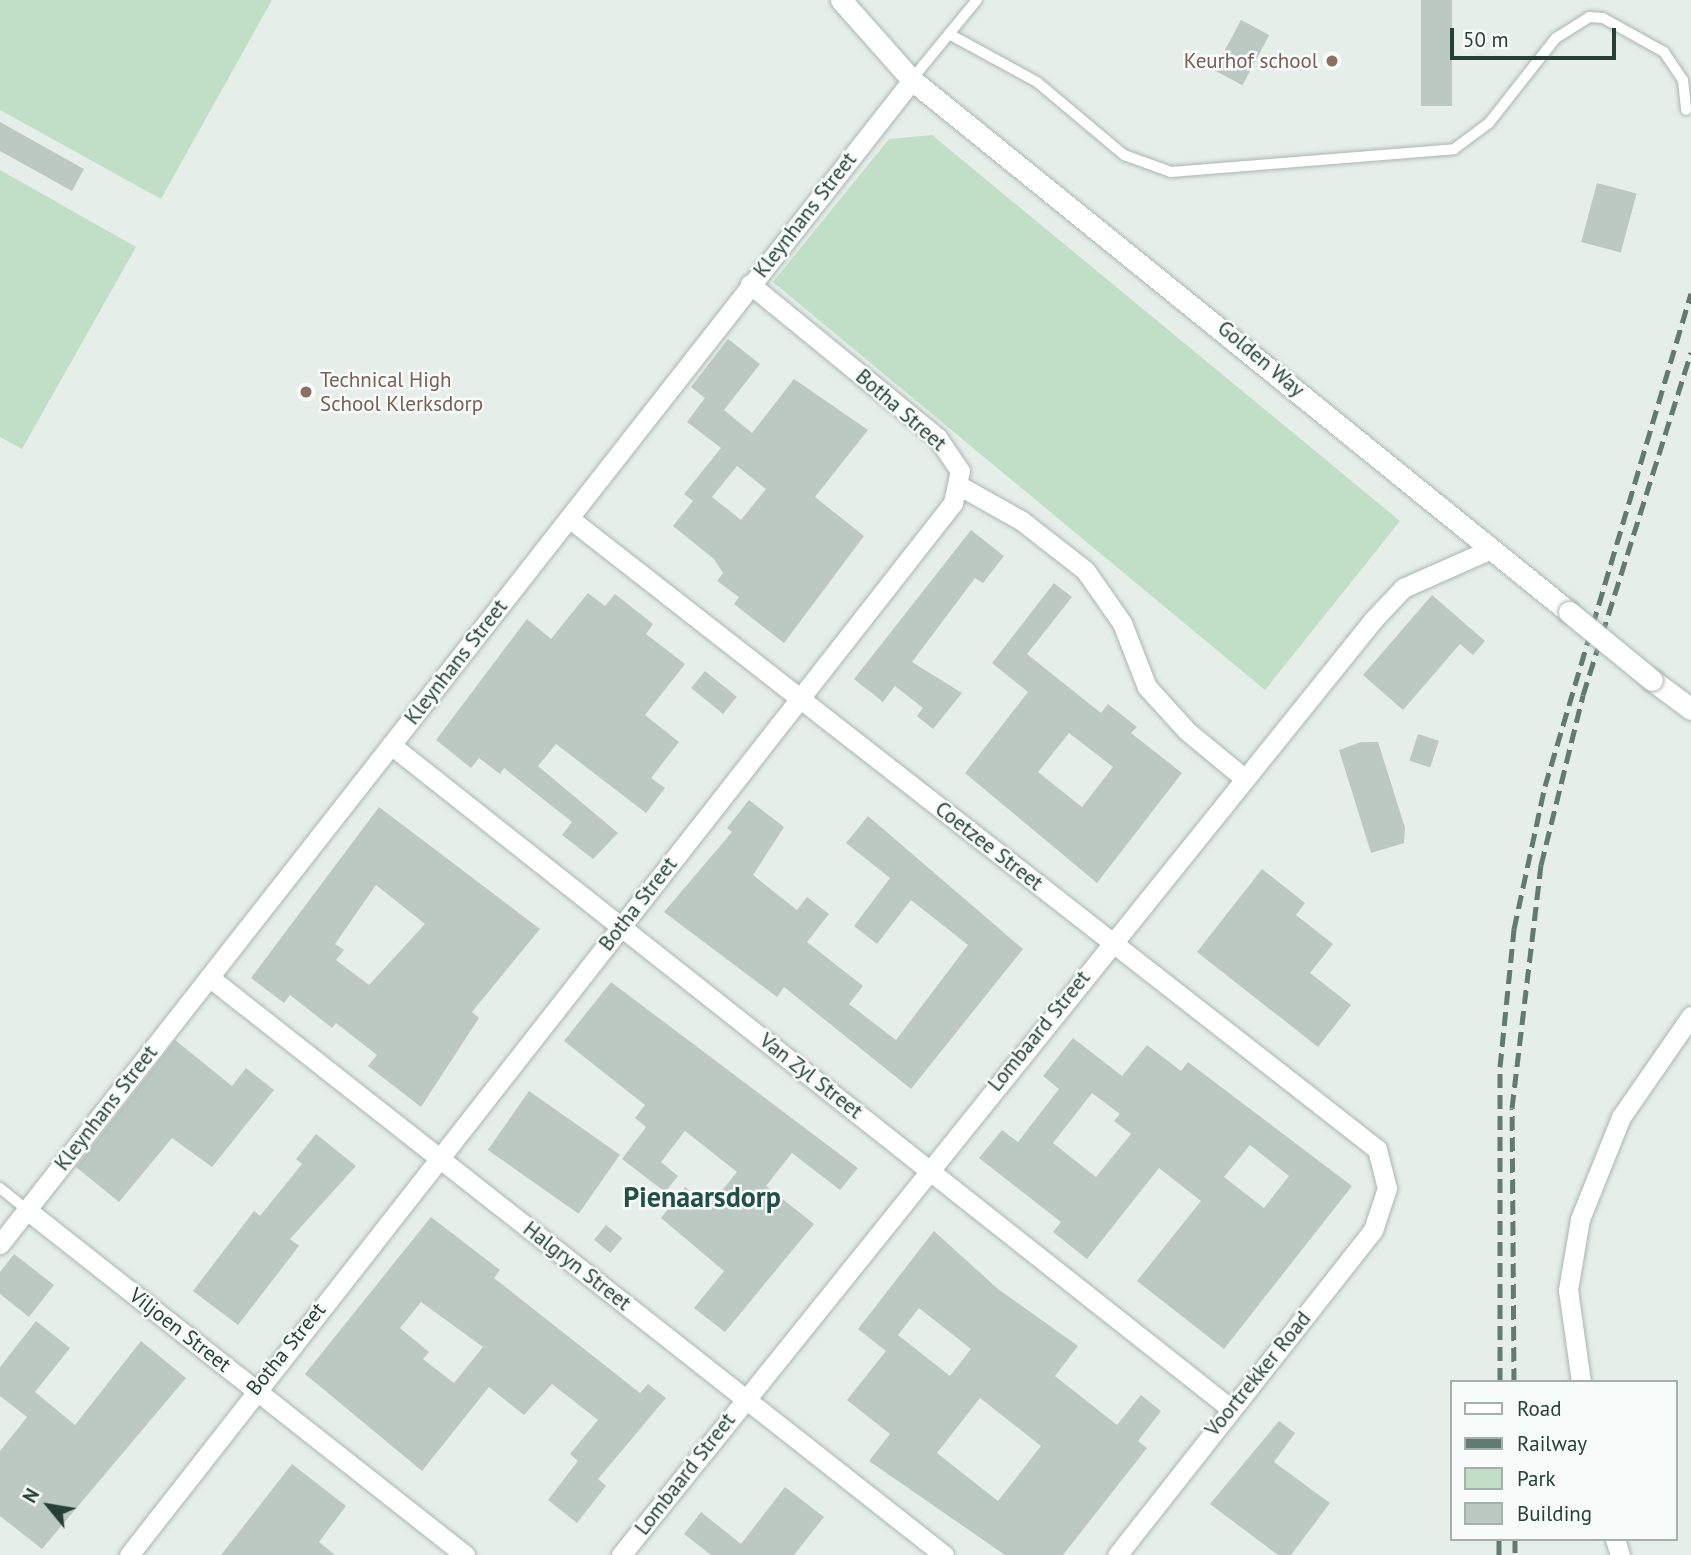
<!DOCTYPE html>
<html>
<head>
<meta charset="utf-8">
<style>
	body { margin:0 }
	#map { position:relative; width:1691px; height:1555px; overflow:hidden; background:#e6eeea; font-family:"PT Sans",sans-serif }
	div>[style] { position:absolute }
	.green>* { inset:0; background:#c1dec7 }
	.building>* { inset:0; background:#bcc9c3; transform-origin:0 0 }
	.roads { filter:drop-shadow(0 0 2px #a9b6b1) drop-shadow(0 0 2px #a9b6b1) }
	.service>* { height:10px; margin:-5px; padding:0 5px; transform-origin:5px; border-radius:5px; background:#fff }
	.minor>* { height:19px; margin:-9.5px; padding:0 9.5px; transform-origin:9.5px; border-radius:9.5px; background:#fff }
	.tertiary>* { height:21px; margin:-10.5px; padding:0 10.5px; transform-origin:10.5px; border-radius:10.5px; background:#fff }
	.rail>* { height:5px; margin-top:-2.5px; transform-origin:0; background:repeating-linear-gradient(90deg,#617b72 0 14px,transparent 0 21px) }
	.bridges { filter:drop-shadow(0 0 2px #a9b6b1) drop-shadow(0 0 2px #a9b6b1) }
	.tertiary-bridge>* { height:21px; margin:-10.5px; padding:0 10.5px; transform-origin:10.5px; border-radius:10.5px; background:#fff }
	.dots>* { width:19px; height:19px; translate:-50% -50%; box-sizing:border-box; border:4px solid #f7fbf9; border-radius:50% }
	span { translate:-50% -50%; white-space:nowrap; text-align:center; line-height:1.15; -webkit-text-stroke:5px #f7fbf9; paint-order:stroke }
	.education-label { font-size:21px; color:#785e54 }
	.right { translate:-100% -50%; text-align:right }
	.left { translate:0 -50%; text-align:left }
	.street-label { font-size:21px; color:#264037 }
	.district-label { font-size:28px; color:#225143; font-weight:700 }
	.legend { position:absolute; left:1450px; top:1380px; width:228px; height:161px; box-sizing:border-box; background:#f7fbf9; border:2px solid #a3b0ab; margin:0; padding:9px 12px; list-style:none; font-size:21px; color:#264037 }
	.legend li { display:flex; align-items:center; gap:14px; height:35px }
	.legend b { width:35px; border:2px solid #a3b0ab }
	.north { position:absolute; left:14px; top:1471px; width:70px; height:70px; -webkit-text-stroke:5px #f7fbf9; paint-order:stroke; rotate:300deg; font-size:19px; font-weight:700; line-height:28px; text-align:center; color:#264037 }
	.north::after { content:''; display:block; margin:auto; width:24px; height:32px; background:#264037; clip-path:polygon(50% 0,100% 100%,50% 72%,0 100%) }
	.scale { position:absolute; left:1450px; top:28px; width:166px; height:32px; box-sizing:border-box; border:4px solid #264037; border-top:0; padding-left:9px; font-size:21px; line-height:24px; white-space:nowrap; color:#264037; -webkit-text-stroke:5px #f7fbf9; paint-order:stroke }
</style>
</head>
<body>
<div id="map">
	<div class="green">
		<i style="clip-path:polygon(0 0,272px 0,161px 199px,0 110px)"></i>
		<i style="clip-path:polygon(932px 135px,1400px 521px,1265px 690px,773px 282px,889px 139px)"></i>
		<i style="clip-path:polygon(0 170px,136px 247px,22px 449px,0 437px)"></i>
	</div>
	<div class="building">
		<i style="left:1421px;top:0;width:31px;height:106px"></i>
		<i style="left:1241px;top:20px;width:32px;height:57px;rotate:28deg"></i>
		<i style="clip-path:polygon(0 122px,84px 169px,72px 191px,0 151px)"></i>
		<i style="left:1597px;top:183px;width:41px;height:61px;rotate:15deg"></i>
		<i style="clip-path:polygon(evenodd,728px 339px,760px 364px,724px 410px,752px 433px,794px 379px,868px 430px,815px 497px,864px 536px,784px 643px,734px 604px,739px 597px,717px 581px,723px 573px,714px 559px,673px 526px,693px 501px,684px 494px,721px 448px,687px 422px,705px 398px,691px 387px,728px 339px,737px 466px,766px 489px,741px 520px,712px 497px,737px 466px)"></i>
		<i style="clip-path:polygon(971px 530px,1004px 556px,983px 583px,975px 578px,912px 662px,962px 693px,933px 729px,917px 716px,923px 708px,895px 686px,883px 702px,854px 679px)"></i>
		<i style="clip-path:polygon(evenodd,1054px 583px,1072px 597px,1027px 654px,1101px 713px,1108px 704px,1137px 727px,1131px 733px,1182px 773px,1097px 883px,965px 773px,1028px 692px,992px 663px,1054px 583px,1069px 733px,1113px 767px,1082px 807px,1038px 772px,1069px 733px)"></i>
		<i style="clip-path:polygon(588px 593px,605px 606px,615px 594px,653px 624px,646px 634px,685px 664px,645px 715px,679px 742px,651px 778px,665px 788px,646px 813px,556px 744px,538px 766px,618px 833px,593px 859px,562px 835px,572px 822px,504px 768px,500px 774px,479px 758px,471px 768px,436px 740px,527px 619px,551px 639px)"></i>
		<i style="clip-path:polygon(1432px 595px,1485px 641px,1473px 655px,1460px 644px,1403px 710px,1363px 675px)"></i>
		<i style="left:705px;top:671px;width:41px;height:22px;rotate:39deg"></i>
		<i style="left:1418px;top:734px;width:22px;height:28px;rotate:18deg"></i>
		<i style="clip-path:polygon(1361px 742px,1378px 742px,1405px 828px,1404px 843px,1371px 853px,1339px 750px)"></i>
		<i style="clip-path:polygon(749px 800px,784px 827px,753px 875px,797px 910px,807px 897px,829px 914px,807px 942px,863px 986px,849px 1004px,896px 1040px,968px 945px,911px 900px,877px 944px,854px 926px,890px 878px,846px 843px,868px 816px,1023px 949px,911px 1089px,784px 987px,777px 997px,664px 912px,732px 832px,727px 828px)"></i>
		<i style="clip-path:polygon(evenodd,379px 807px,540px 929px,472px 1012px,479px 1018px,421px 1107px,368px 1066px,377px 1055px,336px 1023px,332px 1028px,290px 995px,284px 1003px,251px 978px,379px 807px,376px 885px,425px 924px,369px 985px,336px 960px,344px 950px,335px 944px,376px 885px)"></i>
		<i style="clip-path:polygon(1262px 869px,1305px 903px,1296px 915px,1333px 944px,1310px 973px,1351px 1005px,1318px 1047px,1197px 952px)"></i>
		<i style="clip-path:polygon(611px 982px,858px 1168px,840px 1190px,792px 1153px,766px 1186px,814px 1224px,725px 1332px,694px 1308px,724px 1271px,661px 1218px,685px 1187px,709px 1206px,737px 1172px,685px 1131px,661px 1162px,678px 1176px,665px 1192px,622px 1159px,646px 1127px,635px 1118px,645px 1105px,564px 1041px)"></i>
		<i style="clip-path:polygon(evenodd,1073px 1038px,1122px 1076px,1147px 1045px,1181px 1071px,1188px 1062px,1352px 1186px,1224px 1349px,1137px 1281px,1201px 1201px,1159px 1168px,1087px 1259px,1053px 1232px,1061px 1222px,979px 1158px,1002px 1130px,1018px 1142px,1059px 1089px,1043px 1076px,1073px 1038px,1092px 1093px,1120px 1114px,1114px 1121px,1131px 1134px,1096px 1177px,1053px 1143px,1092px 1093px,1073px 1038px,1250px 1145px,1289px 1176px,1264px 1208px,1224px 1177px,1250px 1145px)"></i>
		<i style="clip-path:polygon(175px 1040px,232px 1086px,246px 1068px,274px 1090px,212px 1167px,172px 1138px,119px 1202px,76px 1167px)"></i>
		<i style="left:529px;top:1091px;width:111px;height:72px;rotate:35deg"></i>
		<i style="clip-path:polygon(316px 1134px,356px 1166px,290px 1239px,299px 1246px,238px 1325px,193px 1291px,254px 1211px,260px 1216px,302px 1164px,296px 1159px)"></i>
		<i style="clip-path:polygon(evenodd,431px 1217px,500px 1270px,494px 1278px,640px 1393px,648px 1384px,666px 1398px,598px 1479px,606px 1486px,577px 1523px,548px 1500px,578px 1461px,570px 1454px,598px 1420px,552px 1384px,524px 1415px,489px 1387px,422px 1471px,305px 1374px,431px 1217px,421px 1302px,483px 1347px,454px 1383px,423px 1359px,429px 1352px,400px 1328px,421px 1302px)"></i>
		<i style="left:606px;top:1225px;width:21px;height:19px;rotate:39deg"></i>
		<i style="clip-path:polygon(evenodd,934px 1231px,998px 1289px,1078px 1346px,1055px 1376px,1117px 1425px,1141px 1395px,1161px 1411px,1138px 1441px,1147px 1448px,1063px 1555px,1005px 1555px,869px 1461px,890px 1434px,847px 1400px,886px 1351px,858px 1329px,934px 1231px,919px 1308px,971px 1349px,950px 1376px,898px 1335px,919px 1308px,934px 1231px,980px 1398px,1041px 1446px,998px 1501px,937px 1453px,980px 1398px)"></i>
		<i style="clip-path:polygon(14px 1254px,54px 1285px,29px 1317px,0 1294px,0 1272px)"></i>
		<i style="clip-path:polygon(36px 1321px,70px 1348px,35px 1392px,75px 1425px,141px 1341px,186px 1378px,42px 1549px,0 1516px,0 1451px,27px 1417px,0 1396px,0 1367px)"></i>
		<i style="clip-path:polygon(1279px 1421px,1295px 1433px,1274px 1462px,1330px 1503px,1291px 1555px,1278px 1555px,1210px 1504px)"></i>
		<i style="clip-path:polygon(292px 1464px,346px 1506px,319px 1542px,335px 1555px,221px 1555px)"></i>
		<i style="clip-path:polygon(785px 1487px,824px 1517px,794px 1555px,711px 1555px,684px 1534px,701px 1512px,741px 1544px)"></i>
	</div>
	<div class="roads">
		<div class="service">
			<i style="left:949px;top:34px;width:100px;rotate:28.6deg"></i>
			<i style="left:1037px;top:82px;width:114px;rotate:40deg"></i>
			<i style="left:1124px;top:155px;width:50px;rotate:19.9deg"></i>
			<i style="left:1171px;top:172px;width:284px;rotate:-4.6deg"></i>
			<i style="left:1454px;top:149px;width:44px;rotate:-36.6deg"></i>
			<i style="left:1489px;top:123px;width:108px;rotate:-51.8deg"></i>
			<i style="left:1556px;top:38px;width:39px;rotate:-32deg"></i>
			<i style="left:1589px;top:17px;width:14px;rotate:4deg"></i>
			<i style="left:1603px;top:18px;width:70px;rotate:29.1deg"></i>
			<i style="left:1664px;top:52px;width:34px;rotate:56deg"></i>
			<i style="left:1683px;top:80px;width:30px;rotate:84deg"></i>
			<i style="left:912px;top:79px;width:102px;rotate:-50.6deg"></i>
			<i style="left:0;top:1188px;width:35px;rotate:39deg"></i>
		</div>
		<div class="minor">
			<i style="left:960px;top:486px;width:71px;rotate:29.4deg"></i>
			<i style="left:1022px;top:521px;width:80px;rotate:37.9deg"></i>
			<i style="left:1085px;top:570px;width:65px;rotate:55.1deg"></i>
			<i style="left:1122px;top:623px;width:69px;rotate:68.7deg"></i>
			<i style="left:1147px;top:687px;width:59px;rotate:47.7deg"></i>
			<i style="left:1187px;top:731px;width:74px;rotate:39.5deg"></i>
			<i style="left:569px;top:518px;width:1025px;rotate:37.99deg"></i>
			<i style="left:1377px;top:1149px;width:40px;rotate:75.6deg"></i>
			<i style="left:1387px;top:1188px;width:44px;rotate:108.4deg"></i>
			<i style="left:1373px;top:1230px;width:414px;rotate:128.2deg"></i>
			<i style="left:391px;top:745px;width:1069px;rotate:38.32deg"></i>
			<i style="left:209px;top:977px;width:935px;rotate:38.18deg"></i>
			<i style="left:27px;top:1210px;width:558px;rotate:38.23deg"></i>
			<i style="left:0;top:1244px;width:1479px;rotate:-51.92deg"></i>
			<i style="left:1581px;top:1382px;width:93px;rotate:-98deg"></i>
			<i style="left:1568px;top:1290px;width:72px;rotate:-80.4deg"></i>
			<i style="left:1580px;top:1219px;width:110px;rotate:-68.1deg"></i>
			<i style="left:1621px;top:1117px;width:123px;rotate:-55.3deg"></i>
			<i style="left:1615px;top:1539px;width:17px;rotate:73deg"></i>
			<i style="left:129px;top:1555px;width:1336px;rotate:-51.93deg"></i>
			<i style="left:953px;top:503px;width:33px;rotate:-78deg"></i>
			<i style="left:960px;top:471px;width:40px;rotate:-124deg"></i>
			<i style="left:938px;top:438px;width:243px;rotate:-140.7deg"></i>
			<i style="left:621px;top:1555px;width:1200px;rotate:-51.19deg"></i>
			<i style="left:1373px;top:620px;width:44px;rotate:-46.8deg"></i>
			<i style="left:1403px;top:588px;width:96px;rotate:-23.9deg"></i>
		</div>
		<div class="tertiary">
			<i style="left:841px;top:0;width:107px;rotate:48.4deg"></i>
			<i style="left:912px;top:80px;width:845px;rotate:39deg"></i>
			<i style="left:1652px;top:680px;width:49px;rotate:36.6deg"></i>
		</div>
	</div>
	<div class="rail">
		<i style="left:1500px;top:1382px;width:315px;rotate:-90deg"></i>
		<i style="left:1500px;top:1067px;width:139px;rotate:-84.2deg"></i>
		<i style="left:1514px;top:929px;width:146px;rotate:-77.8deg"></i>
		<i style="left:1545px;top:786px;width:514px;rotate:-73.5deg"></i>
		<i style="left:1514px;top:1382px;width:274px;rotate:-90.4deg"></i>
		<i style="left:1512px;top:1108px;width:245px;rotate:-83.2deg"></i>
		<i style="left:1541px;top:865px;width:175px;rotate:-76.1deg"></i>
		<i style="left:1583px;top:695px;width:359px;rotate:-72.5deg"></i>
		<i style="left:1515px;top:1539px;width:16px;rotate:90deg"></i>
		<i style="left:1499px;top:1555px;width:16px;rotate:-90deg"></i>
	</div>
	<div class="bridges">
		<div class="tertiary-bridge">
			<i style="left:1569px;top:612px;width:107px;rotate:39.3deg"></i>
		</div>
	</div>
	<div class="dots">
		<i style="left:1332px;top:61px;background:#8d6e63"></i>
		<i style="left:306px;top:392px;background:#8d6e63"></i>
	</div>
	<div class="education-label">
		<span class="right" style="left:1318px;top:61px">Keurhof school</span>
		<span class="left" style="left:320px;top:392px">Technical High<br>School Klerksdorp</span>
	</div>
	<div class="street-label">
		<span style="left:805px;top:215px;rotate:-52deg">Kleynhans Street</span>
		<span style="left:1261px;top:359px;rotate:40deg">Golden Way</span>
		<span style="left:901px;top:410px;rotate:41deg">Botha Street</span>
		<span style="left:456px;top:662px;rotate:-52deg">Kleynhans Street</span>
		<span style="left:989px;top:846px;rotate:38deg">Coetzee Street</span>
		<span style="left:638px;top:904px;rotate:-52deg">Botha Street</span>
		<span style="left:1039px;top:1031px;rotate:-51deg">Lombaard Street</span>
		<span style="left:811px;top:1076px;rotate:38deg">Van Zyl Street</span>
		<span style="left:106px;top:1108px;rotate:-52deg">Kleynhans Street</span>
		<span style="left:577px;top:1266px;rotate:38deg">Halgryn Street</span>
		<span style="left:180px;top:1330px;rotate:38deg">Viljoen Street</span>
		<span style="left:286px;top:1349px;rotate:-51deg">Botha Street</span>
		<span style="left:1258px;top:1374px;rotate:-51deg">Voortrekker Road</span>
		<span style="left:685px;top:1474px;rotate:-52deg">Lombaard Street</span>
	</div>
	<div class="district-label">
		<span style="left:702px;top:1197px">Pienaarsdorp</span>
	</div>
	<ul class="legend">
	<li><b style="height:9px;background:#fff"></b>Road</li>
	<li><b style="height:9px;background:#617b72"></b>Railway</li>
	<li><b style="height:19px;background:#c1dec7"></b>Park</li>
	<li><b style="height:19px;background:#bcc9c3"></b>Building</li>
	</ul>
	<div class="north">N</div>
	<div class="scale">50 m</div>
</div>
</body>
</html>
